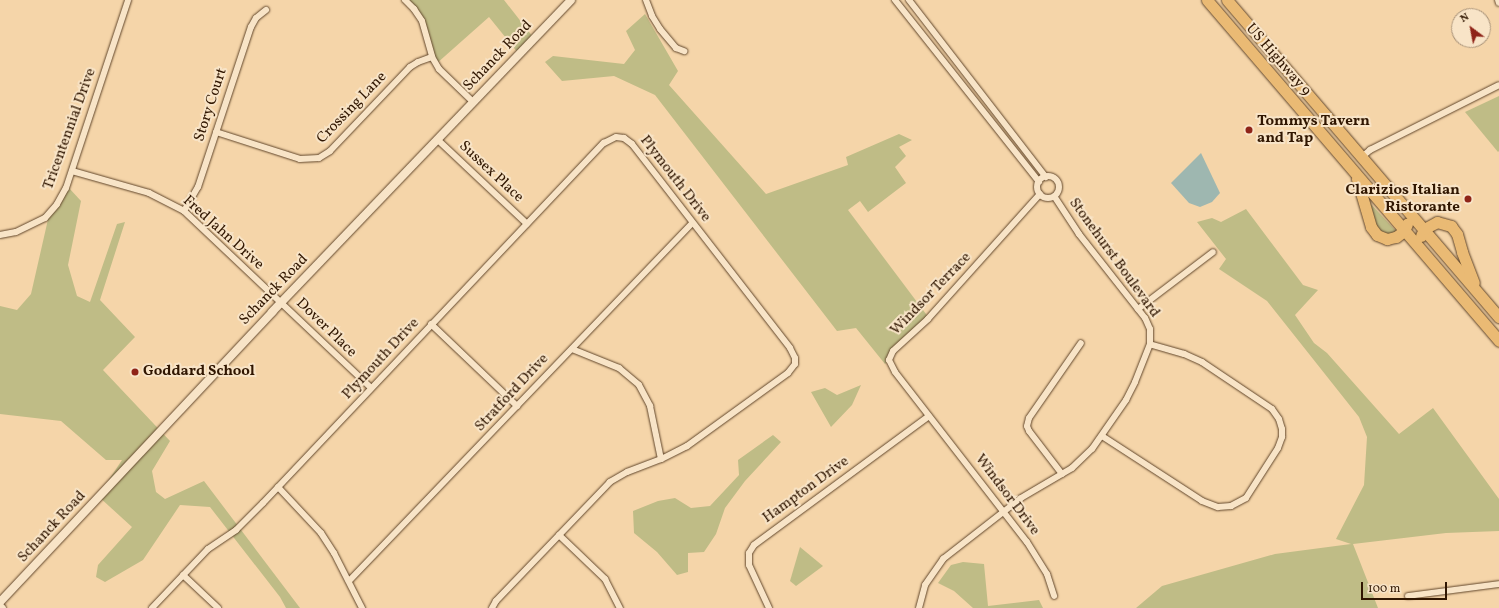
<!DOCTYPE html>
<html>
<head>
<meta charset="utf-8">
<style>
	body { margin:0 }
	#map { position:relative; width:1499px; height:608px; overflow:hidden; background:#f5d5a9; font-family:Vollkorn,serif }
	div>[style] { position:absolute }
	.green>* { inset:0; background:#bfbc86 }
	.water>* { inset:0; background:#9eb7b0 }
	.roads { filter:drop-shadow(0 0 1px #61462b) drop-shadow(0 0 1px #61462b) }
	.street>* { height:6px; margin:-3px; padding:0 3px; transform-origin:3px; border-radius:3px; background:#f8e4c7 }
	.street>.ring { margin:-3px; padding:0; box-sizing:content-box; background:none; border:6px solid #f8e4c7; border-radius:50% }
	.secondary>* { height:8px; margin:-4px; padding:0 4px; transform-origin:4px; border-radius:4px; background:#f8e4c7 }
	.highway>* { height:11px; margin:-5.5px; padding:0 5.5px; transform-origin:5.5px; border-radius:5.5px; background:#eaba74 }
	.dots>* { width:11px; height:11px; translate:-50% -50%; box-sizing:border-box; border:2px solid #f8e4c7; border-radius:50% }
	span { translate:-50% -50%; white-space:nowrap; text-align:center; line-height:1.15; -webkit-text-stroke:4px #f8e4c7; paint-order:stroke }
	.street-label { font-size:15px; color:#301601 }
	.poi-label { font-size:15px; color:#301601; font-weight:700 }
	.left { translate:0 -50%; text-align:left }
	.right { translate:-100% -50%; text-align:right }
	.north { position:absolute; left:1451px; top:8px; width:40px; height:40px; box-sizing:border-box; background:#f8e4c7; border:1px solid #a89278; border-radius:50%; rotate:328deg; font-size:11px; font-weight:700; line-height:16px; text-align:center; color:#301601 }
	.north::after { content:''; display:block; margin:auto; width:14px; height:18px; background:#8f2418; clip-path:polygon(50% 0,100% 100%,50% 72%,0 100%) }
	.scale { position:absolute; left:1361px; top:582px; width:86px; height:18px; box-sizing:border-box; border:2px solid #301601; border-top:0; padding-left:5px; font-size:12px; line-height:14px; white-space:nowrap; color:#301601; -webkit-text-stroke:3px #f8e4c7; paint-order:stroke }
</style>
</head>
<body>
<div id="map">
	<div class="green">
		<i style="clip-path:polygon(404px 0,504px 0,533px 37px,518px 53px,489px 17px,436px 64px,419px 16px)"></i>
		<i style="clip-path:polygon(645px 14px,678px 71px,669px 85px,766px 194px,848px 165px,846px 157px,899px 134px,912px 140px,899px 147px,906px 156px,895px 167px,906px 183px,868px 212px,860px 201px,848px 210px,929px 318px,885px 364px,856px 328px,837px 331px,655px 95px,614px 76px,562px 81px,545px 62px,553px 56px,624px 64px,635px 50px,626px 31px)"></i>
		<i style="clip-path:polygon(1499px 96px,1499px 151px,1498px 152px,1465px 112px)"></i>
		<i style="clip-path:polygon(69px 188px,81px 201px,68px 265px,77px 296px,90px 302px,117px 224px,125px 222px,100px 300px,135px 337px,103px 370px,170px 441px,152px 471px,156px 492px,165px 499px,204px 481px,300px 608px,286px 608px,280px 597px,210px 507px,180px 505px,143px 560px,105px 582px,96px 577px,98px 565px,132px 527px,98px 496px,122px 460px,106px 460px,61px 421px,0 414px,0 306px,17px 310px,31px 294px,49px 215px)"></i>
		<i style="clip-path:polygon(1368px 201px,1396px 231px,1388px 235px,1376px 228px)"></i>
		<i style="clip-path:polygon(1246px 209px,1303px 285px,1318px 290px,1295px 315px,1314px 343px,1327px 353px,1399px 434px,1433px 408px,1499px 499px,1499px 531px,1446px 533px,1353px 544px,1378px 608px,1136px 608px,1162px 586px,1275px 554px,1351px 544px,1336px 539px,1364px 485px,1367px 437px,1359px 417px,1267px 301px,1219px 269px,1226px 259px,1197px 222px,1212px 218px,1221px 222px)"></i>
		<i style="clip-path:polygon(861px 385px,852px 405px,831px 427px,811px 392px,825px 388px,837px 395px)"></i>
		<i style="clip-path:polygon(773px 435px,781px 442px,745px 481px,725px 508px,716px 534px,704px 552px,688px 553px,688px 572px,677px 575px,657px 552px,634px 533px,633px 511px,658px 501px,675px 498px,691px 508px,710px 506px,739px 475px,738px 460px)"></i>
		<i style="clip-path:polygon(800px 547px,823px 566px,796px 586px,790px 581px)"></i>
		<i style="clip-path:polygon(963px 562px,984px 564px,988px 606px,1039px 600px,1043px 608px,973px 608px,954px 591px,938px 583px,951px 565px)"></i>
	</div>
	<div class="water">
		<i style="clip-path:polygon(1201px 153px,1220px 193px,1212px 202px,1200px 207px,1189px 203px,1171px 183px)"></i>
	</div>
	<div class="roads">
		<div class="street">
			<i style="left:405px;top:0;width:13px;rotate:45deg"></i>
			<i style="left:414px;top:9px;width:14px;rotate:56deg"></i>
			<i style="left:422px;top:21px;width:37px;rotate:74deg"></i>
			<i style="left:432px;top:57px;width:14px;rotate:60deg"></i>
			<i style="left:439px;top:69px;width:47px;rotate:44.1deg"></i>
			<i style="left:646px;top:0;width:17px;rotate:69deg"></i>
			<i style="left:652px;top:16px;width:15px;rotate:58deg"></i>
			<i style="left:660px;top:29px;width:25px;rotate:50deg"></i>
			<i style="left:676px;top:48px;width:9px;rotate:21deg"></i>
			<i style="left:895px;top:0;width:232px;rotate:51.6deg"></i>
			<i style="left:909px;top:0;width:224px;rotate:52.3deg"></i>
			<i style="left:1498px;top:0;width:3px;rotate:72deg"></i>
			<i style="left:216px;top:132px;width:88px;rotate:17.8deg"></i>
			<i style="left:300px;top:159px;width:19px;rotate:-3deg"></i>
			<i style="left:319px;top:158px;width:13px;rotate:-32deg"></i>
			<i style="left:330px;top:151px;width:116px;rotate:-46.4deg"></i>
			<i style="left:410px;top:67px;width:9px;rotate:-32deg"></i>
			<i style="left:418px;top:62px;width:15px;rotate:-20deg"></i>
			<i style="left:438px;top:140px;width:122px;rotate:43.3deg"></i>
			<i style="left:1362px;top:157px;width:11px;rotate:-41deg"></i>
			<i style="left:1370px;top:150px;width:144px;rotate:-26.7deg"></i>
			<i style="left:72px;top:171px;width:80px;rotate:15.9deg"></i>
			<i style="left:149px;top:193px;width:39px;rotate:27deg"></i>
			<i style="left:184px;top:211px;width:257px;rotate:43.4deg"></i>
			<i class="ring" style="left:1037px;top:176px;width:16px;height:16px"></i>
			<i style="left:1040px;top:194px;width:168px;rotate:131.9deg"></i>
			<i style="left:928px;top:319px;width:47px;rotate:137.6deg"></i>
			<i style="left:893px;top:351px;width:10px;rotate:114deg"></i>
			<i style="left:889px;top:360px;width:13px;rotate:63deg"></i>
			<i style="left:895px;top:372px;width:215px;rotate:52.2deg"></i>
			<i style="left:1027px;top:542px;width:38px;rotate:58deg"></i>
			<i style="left:1047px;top:574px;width:23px;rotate:72deg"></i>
			<i style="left:184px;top:211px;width:28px;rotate:-60deg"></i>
			<i style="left:198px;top:187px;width:169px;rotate:-71.7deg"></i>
			<i style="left:251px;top:27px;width:10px;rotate:-61deg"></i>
			<i style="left:256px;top:18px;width:13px;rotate:-39deg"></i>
			<i style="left:0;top:235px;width:16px;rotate:-11deg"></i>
			<i style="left:16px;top:232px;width:32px;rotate:-26deg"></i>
			<i style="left:45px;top:218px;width:18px;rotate:-49deg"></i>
			<i style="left:57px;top:204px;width:18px;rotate:-61deg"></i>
			<i style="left:66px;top:188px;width:198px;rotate:-71.7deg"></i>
			<i style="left:1138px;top:309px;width:94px;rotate:-37.2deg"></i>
			<i style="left:431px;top:324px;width:119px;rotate:43.6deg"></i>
			<i style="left:572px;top:349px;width:51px;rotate:22deg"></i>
			<i style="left:619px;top:368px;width:26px;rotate:40deg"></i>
			<i style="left:639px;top:385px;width:24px;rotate:62deg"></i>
			<i style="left:650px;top:406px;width:54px;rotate:78.3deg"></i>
			<i style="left:1102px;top:436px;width:119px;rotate:33deg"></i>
			<i style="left:1202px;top:501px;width:17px;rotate:21deg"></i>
			<i style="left:1218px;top:507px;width:13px;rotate:-4deg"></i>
			<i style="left:1231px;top:506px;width:17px;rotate:-28deg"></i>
			<i style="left:1246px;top:498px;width:59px;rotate:-57.4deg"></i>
			<i style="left:1278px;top:448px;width:12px;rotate:-70deg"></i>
			<i style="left:1282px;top:437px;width:8px;rotate:-90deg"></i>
			<i style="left:1282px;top:429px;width:10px;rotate:-107deg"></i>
			<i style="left:1279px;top:419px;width:12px;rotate:-125deg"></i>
			<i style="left:1272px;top:409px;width:84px;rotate:-146.1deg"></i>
			<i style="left:1202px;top:362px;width:20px;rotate:-156deg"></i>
			<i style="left:1184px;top:354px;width:35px;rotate:-164deg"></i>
			<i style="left:1062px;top:474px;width:54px;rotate:-127.5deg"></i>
			<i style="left:1029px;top:431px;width:5px;rotate:-112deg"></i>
			<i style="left:1027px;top:426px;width:8px;rotate:-76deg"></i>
			<i style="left:1029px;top:418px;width:91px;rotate:-55.3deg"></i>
			<i style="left:278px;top:487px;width:63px;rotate:46.9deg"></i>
			<i style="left:321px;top:533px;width:24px;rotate:57deg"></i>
			<i style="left:334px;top:553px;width:62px;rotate:63deg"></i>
			<i style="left:559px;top:535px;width:64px;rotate:43.7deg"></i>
			<i style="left:605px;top:579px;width:33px;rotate:63deg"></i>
			<i style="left:183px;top:575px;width:48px;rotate:43.3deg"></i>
			<i style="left:349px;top:581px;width:496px;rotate:-46.2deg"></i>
			<i style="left:1408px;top:596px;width:92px;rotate:-7.5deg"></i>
			<i style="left:0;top:605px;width:4px;rotate:45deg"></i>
			<i style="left:152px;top:608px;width:81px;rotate:-46.5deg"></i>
			<i style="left:208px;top:549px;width:34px;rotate:-34deg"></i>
			<i style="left:236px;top:530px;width:38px;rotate:-45deg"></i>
			<i style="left:263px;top:503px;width:496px;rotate:-46.6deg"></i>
			<i style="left:604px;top:143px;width:13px;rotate:-27deg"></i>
			<i style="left:616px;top:137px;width:8px;rotate:7deg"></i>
			<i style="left:624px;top:138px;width:10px;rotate:37deg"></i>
			<i style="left:632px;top:144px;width:258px;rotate:52.2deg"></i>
			<i style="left:790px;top:348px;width:11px;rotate:63deg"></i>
			<i style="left:795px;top:358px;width:6px;rotate:90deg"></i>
			<i style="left:795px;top:364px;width:11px;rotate:128deg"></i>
			<i style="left:788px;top:373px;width:125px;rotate:144.1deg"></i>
			<i style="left:687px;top:446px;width:29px;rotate:153deg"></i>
			<i style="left:661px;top:459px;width:36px;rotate:159deg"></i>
			<i style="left:627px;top:472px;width:20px;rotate:150deg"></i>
			<i style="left:610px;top:482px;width:165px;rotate:133.8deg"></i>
			<i style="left:496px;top:601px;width:8px;rotate:120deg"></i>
			<i style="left:769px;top:608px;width:47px;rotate:-114.9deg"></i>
			<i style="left:749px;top:565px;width:12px;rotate:-90deg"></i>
			<i style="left:749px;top:553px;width:9px;rotate:-58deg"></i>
			<i style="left:754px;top:545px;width:217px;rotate:-36.4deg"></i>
			<i style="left:919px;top:608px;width:24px;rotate:-75deg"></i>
			<i style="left:925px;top:585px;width:32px;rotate:-55deg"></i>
			<i style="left:943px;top:559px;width:99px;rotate:-38deg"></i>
			<i style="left:1021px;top:498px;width:59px;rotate:-30.5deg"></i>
			<i style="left:1072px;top:468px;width:28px;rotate:-44deg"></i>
			<i style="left:1092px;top:449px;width:60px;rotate:-55.2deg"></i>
			<i style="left:1126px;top:400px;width:20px;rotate:-63deg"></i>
			<i style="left:1135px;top:382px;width:41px;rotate:-68.5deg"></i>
			<i style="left:1150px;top:344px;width:15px;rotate:-90deg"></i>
			<i style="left:1150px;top:329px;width:12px;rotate:-114deg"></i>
			<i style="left:1145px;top:318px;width:107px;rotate:-128.2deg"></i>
			<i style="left:1079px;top:234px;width:45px;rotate:-123.3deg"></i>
		</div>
		<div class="secondary">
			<i style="left:0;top:602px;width:398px;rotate:-46.8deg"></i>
			<i style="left:272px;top:312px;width:432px;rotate:-46.2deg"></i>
		</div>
		<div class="highway">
			<i style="left:1207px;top:0;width:449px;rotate:49.4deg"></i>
			<i style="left:1227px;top:0;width:418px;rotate:49.4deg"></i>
			<i style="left:1357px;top:179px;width:50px;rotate:73.7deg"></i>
			<i style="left:1371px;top:227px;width:10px;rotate:53deg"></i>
			<i style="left:1377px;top:235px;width:11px;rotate:22deg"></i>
			<i style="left:1387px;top:239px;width:9px;rotate:-13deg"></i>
			<i style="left:1396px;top:237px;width:10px;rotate:-37deg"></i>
			<i style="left:1404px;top:231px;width:8px;rotate:-67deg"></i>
			<i style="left:1421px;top:236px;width:8px;rotate:-67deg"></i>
			<i style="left:1424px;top:229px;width:15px;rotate:-28deg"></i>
			<i style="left:1437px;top:222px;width:15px;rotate:16deg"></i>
			<i style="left:1451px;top:226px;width:10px;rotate:53deg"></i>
			<i style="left:1457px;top:234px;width:19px;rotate:74deg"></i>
			<i style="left:1462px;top:252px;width:33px;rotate:69deg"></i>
		</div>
	</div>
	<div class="dots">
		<i style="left:1249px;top:130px;background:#8f2418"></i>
		<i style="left:1468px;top:199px;background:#8f2418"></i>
		<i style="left:135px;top:372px;background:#8f2418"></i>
	</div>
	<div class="street-label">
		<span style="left:498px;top:56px;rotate:-46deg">Schanck Road</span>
		<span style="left:1278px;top:60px;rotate:49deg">US Highway 9</span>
		<span style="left:211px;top:105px;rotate:-72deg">Story Court</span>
		<span style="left:352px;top:108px;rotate:-46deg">Crossing Lane</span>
		<span style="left:70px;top:129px;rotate:-70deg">Tricentennial Drive</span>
		<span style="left:491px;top:172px;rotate:43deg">Sussex Place</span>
		<span style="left:675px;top:179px;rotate:52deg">Plymouth Drive</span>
		<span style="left:223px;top:233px;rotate:42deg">Fred Jahn Drive</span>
		<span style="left:1114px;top:258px;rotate:54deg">Stonehurst Boulevard</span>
		<span style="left:274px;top:290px;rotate:-46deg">Schanck Road</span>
		<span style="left:931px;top:294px;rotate:-46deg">Windsor Terrace</span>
		<span style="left:326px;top:328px;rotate:44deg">Dover Place</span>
		<span style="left:381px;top:359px;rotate:-47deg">Plymouth Drive</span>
		<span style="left:512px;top:393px;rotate:-47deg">Stratford Drive</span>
		<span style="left:806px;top:490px;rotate:-36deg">Hampton Drive</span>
		<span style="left:1007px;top:495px;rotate:53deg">Windsor Drive</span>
		<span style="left:52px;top:527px;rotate:-47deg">Schanck Road</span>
	</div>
	<div class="poi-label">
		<span class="left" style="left:1257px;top:130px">Tommys Tavern<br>and Tap</span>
		<span class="right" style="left:1460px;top:199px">Clarizios Italian<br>Ristorante</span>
		<span class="left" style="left:143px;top:372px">Goddard School</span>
	</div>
	<div class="north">N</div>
	<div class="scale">100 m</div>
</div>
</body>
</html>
